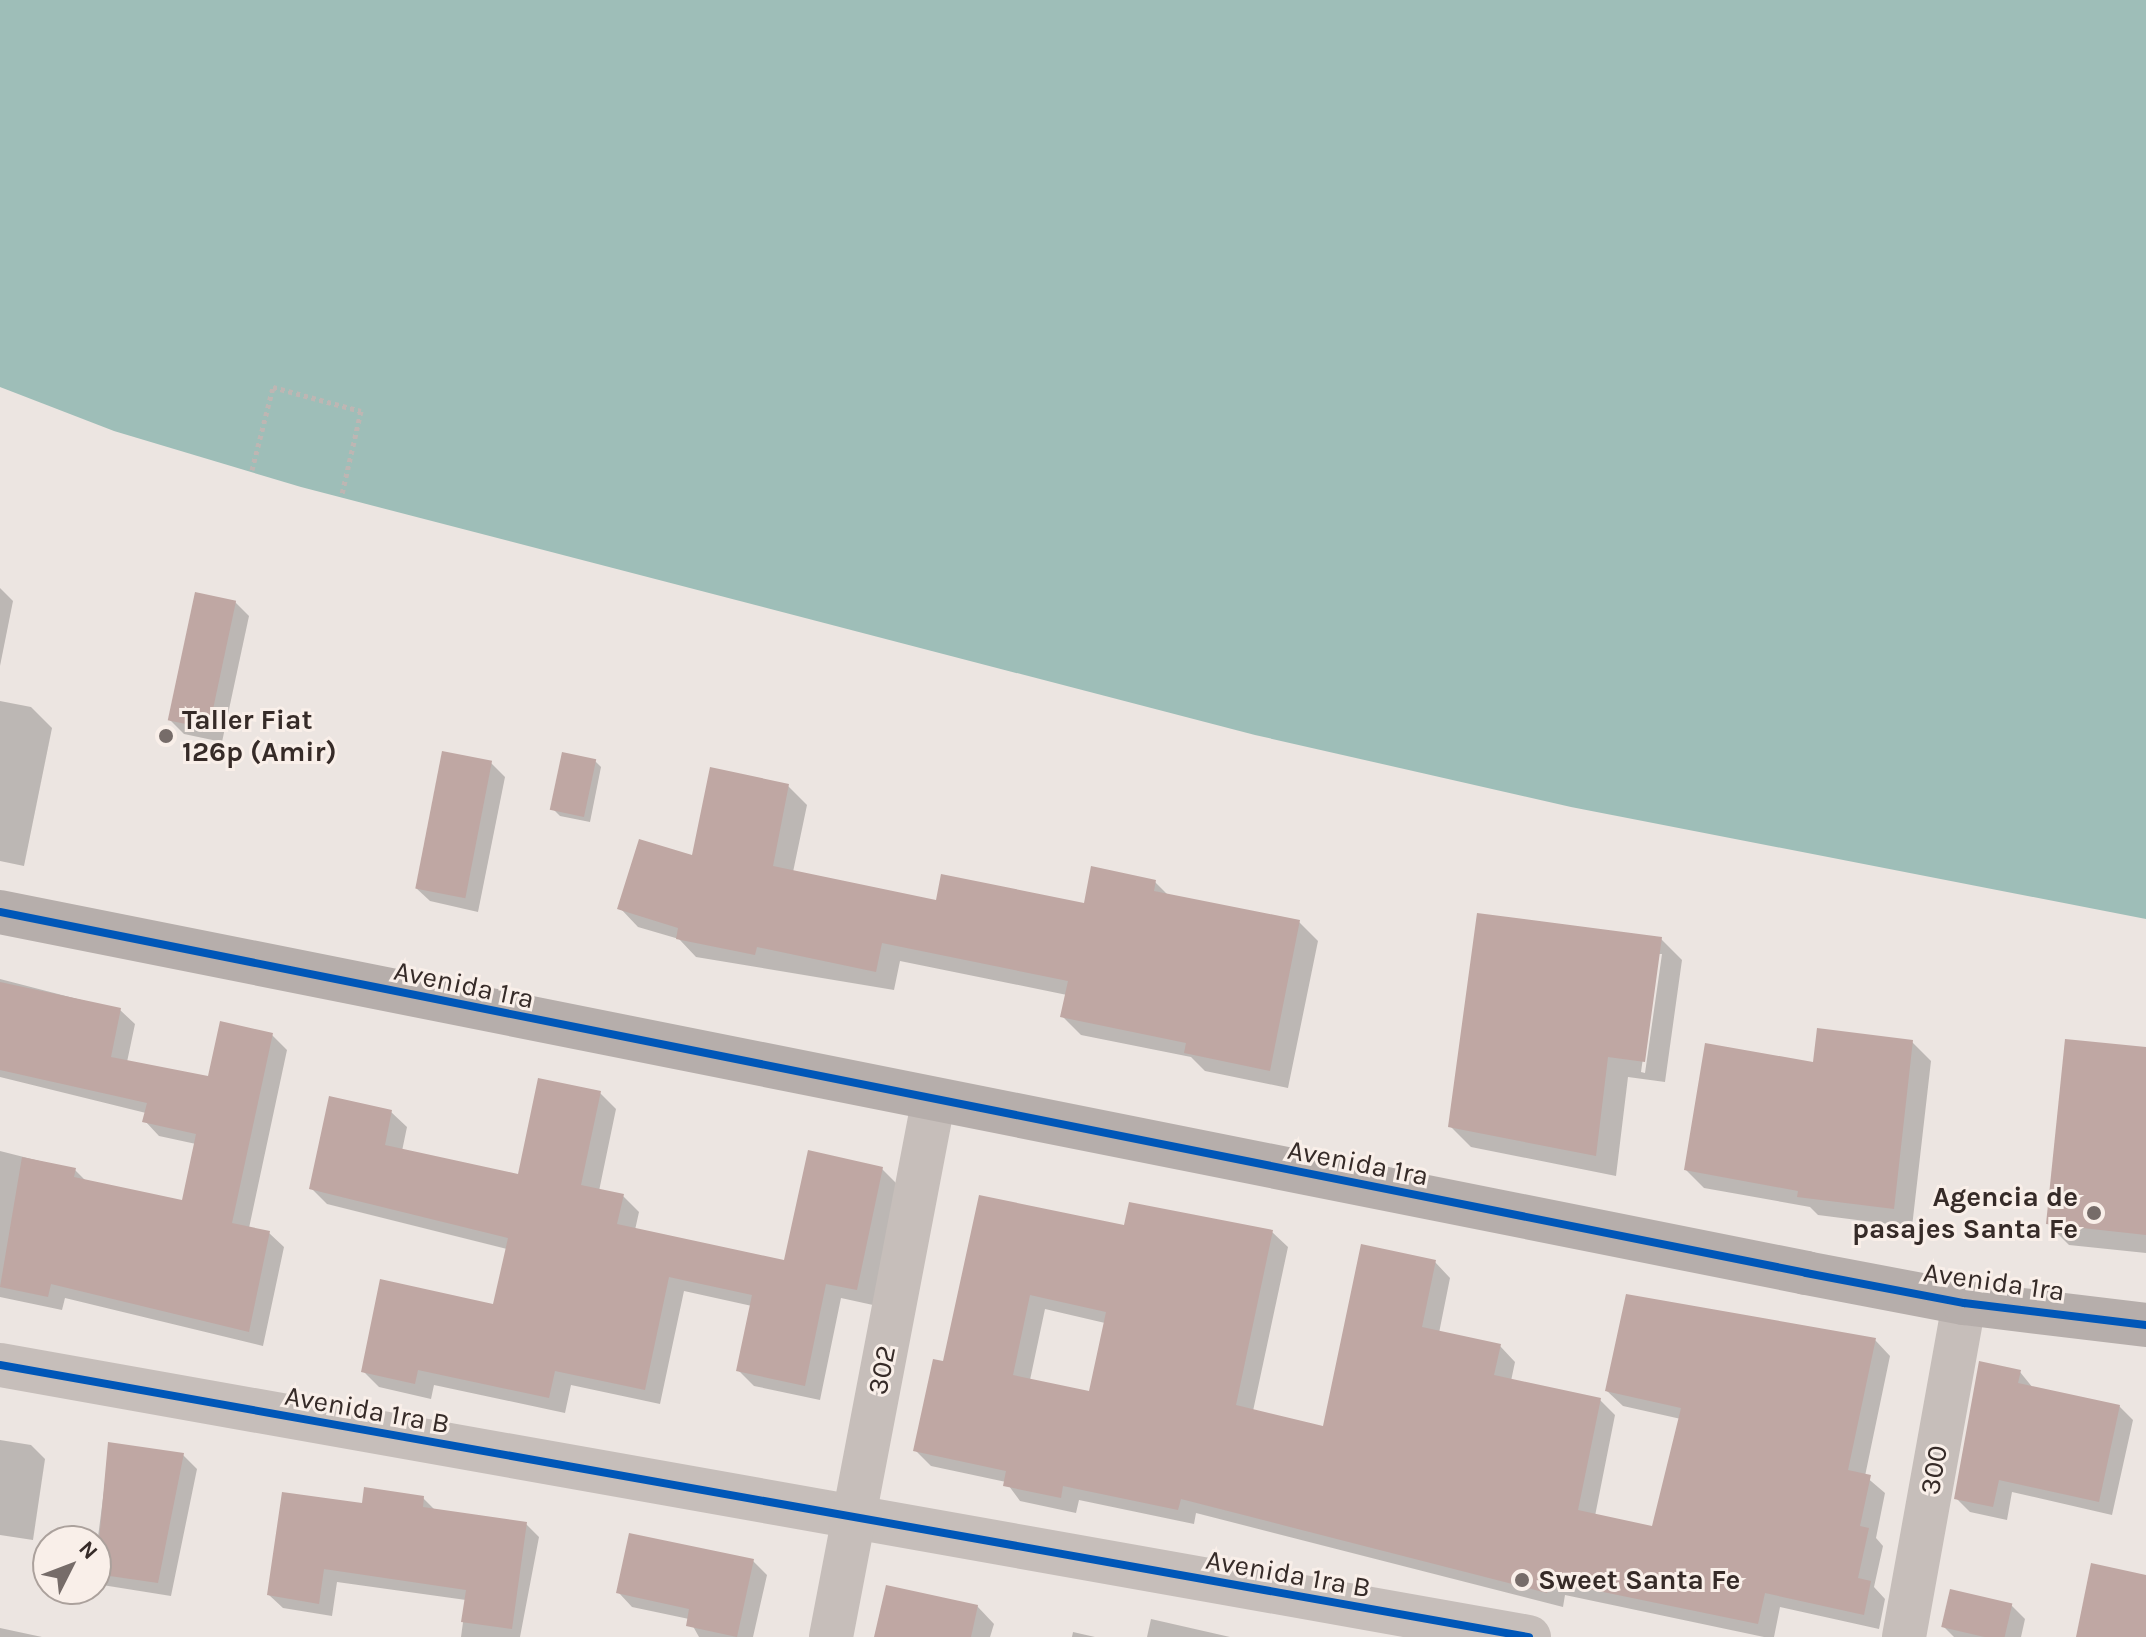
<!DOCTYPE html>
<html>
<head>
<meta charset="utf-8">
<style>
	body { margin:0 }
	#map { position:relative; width:2146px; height:1637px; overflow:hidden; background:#ece5e1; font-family:Karla,sans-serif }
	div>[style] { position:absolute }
	.water>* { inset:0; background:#9ebeb8 }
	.shadow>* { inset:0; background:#0003 }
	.building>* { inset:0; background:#bfa7a3; transform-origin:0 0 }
	.path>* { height:5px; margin-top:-2.5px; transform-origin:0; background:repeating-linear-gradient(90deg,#beb6b3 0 4px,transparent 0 8px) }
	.street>* { height:44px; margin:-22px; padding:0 22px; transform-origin:22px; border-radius:22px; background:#c6beba }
	.secondary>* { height:44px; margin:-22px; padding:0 22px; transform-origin:22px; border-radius:22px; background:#b6aeab }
	.cycleway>* { height:8px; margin:-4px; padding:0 4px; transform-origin:4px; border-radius:4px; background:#0057b8 }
	.dots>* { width:22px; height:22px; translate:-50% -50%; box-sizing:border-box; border:4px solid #f9efe9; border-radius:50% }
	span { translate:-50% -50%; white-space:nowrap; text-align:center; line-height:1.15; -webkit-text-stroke:6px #f9efe9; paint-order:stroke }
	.poi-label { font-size:28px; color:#362b28; font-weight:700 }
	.left { translate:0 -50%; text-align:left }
	.right { translate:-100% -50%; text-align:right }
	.street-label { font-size:28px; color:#362b28 }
	.north { position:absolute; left:32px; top:1525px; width:80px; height:80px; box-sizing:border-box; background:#f9efe9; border:2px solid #aba19c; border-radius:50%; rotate:48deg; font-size:22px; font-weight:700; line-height:32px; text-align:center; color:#362b28 }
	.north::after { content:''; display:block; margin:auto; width:28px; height:36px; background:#766c69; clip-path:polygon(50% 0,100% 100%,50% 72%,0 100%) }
</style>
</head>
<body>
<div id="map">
	<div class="water">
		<i style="clip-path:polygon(0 0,2146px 0,2146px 919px,1571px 807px,1255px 735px,301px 487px,114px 431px,0 387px)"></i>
	</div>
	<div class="shadow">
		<i style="clip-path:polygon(0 588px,13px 601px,0 666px)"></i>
		<i style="clip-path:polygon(235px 602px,249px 616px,222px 742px,184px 734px,170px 720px)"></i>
		<i style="clip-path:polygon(0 701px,31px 707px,52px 728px,24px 866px,0 861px)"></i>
		<i style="clip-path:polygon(595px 761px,601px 767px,590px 822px,560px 816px,553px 809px)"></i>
		<i style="clip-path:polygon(491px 763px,505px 777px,478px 912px,430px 901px,416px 888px)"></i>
		<i style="clip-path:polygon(788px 786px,807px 805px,793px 872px,937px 902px,1085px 905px,1155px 882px,1169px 896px,1299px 922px,1318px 941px,1288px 1088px,1205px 1071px,1191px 1057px,1081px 1035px,1063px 1017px,1067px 995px,900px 961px,894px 990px,696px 957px,679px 939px,638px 927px,620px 908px)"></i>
		<i style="clip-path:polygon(evenodd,1661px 939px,1682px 960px,1665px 1082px,1628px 1077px,1616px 1176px,1471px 1147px,1450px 1126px,1661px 939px,1658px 954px,1662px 954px,1645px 1073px,1641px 1072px,1658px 954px)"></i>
		<i style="clip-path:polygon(0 979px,120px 1010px,135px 1024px,127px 1062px,210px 1078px,272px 1035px,287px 1050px,249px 1228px,269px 1233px,284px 1247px,263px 1346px,65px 1298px,62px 1310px,0 1297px,0 1151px,75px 1170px,87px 1182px,183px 1202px,196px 1144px,159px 1136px,145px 1121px,146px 1113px,0 1077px)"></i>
		<i style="clip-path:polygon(1912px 1042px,1931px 1061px,1912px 1227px,1818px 1215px,1810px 1207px,1704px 1188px,1686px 1170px,1815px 1065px)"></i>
		<i style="clip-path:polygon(2146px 1049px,2146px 1253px,2069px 1245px,2048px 1224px)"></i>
		<i style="clip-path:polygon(600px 1093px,616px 1109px,599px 1191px,623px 1196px,639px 1212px,635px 1230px,786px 1263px,882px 1169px,898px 1185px,873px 1305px,841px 1298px,820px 1400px,754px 1386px,738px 1370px,752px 1306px,684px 1291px,660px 1404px,571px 1385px,565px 1413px,434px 1385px,431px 1399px,379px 1387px,363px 1371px,495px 1307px,507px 1249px,327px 1204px,311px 1188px,391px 1112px,407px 1127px,402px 1151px,519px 1177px)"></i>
		<i style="clip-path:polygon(evenodd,980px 1198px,1125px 1227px,1272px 1232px,1288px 1247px,1253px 1411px,1324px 1428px,1435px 1262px,1450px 1278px,1439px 1333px,1500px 1346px,1515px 1362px,1511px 1381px,1600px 1400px,1615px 1415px,1595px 1516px,1654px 1529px,1681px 1419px,1623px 1406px,1607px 1391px,1875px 1340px,1890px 1356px,1865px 1476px,1885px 1493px,1876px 1538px,1883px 1546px,1874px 1587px,1885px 1599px,1879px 1629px,1780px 1607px,1774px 1637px,1764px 1637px,1565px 1595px,1563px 1607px,1196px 1513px,1194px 1524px,1079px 1500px,1076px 1513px,1020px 1501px,1006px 1482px,931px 1466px,915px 1450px,945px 1363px,980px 1198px,1045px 1309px,1105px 1323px,1090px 1393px,1030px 1380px,1045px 1309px)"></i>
		<i style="clip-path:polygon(2020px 1372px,2033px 1388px,2119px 1406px,2133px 1420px,2112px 1515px,2012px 1492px,2007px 1520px,1970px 1512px,1956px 1498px)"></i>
		<i style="clip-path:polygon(0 1440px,31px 1445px,45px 1459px,33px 1540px,0 1535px)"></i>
		<i style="clip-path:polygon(110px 1444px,183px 1455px,197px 1469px,171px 1596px,96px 1584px,96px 1541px,72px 1541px,73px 1534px,98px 1537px)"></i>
		<i style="clip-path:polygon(423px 1498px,436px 1511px,526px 1524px,539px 1537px,520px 1637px,461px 1637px,466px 1600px,337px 1582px,332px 1616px,283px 1608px,269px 1595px,364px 1505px)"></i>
		<i style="clip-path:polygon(753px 1561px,767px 1575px,753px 1637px,699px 1637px,689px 1619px,632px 1607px,619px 1593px)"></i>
		<i style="clip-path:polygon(2011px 1605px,2025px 1619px,2021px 1637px,1954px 1637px,1944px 1627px)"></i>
		<i style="clip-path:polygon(977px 1606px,994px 1624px,990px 1637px,875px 1637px)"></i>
		<i style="clip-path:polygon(1151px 1619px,1230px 1637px,1147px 1637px)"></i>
		<i style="clip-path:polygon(0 1628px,42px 1637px,0 1637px)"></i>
		<i style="clip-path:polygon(1073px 1632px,1095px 1637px,1072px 1637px)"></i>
	</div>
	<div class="building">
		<i style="left:195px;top:592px;width:42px;height:131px;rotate:12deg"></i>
		<i style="left:442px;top:751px;width:51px;height:140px;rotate:11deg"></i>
		<i style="left:562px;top:752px;width:35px;height:59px;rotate:12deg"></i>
		<i style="clip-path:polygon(710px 767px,789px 784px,773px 866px,936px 900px,941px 874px,1084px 903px,1091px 866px,1156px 880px,1154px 891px,1300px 920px,1270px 1071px,1184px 1053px,1186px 1043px,1060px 1017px,1068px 981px,882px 943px,876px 972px,757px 947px,755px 955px,676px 939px,678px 928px,617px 909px,639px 839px,692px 855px)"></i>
		<i style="clip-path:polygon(1477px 913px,1662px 937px,1645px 1062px,1608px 1057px,1596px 1156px,1448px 1127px)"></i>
		<i style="clip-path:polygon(0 982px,121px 1008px,111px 1057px,208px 1076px,220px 1021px,273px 1033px,232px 1223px,270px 1231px,249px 1332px,51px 1284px,48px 1297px,0 1287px,22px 1157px,76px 1168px,74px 1177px,182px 1200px,196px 1134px,142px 1122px,147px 1103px,0 1070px)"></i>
		<i style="clip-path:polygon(1817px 1028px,1913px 1040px,1894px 1209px,1797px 1197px,1798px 1191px,1684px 1170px,1705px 1043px,1813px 1062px)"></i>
		<i style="clip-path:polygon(2065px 1039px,2146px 1047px,2146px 1235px,2046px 1224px)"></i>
		<i style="clip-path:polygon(538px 1078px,601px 1091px,581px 1185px,624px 1194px,617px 1224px,784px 1260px,808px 1150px,883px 1167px,857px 1290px,826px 1284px,805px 1386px,736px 1371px,752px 1295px,669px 1277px,645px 1390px,555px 1371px,549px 1398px,418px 1370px,415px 1384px,361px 1372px,380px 1279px,493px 1304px,508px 1238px,309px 1189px,329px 1096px,392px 1110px,385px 1145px,518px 1174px)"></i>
		<i style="clip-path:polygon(evenodd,979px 1195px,1124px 1225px,1129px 1202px,1273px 1230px,1236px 1405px,1323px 1426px,1361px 1244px,1436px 1260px,1422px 1327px,1501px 1344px,1494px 1375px,1601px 1398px,1578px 1510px,1652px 1526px,1681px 1408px,1605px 1391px,1626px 1294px,1876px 1338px,1848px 1470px,1871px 1475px,1860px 1526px,1869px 1528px,1858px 1578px,1871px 1581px,1864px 1615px,1765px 1593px,1758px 1624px,1550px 1581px,1547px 1593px,1181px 1499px,1178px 1510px,1063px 1486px,1061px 1498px,1003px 1486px,1006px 1471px,913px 1451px,933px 1359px,943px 1361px,979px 1195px,1030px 1295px,1106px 1312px,1089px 1391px,1013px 1375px,1030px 1295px)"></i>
		<i style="clip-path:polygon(1979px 1361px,2021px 1370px,2018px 1383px,2120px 1405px,2099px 1502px,1999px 1480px,1993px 1507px,1954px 1499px)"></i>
		<i style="clip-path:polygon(108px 1442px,184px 1453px,158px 1583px,96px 1574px)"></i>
		<i style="clip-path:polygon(364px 1487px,424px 1496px,423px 1507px,527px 1522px,512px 1629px,461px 1622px,466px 1590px,324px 1569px,319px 1604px,267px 1595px,282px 1492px,362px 1503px)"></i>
		<i style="clip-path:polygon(629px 1533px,754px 1559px,737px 1637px,686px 1626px,689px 1609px,616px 1593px)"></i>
		<i style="clip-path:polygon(2091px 1563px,2146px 1575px,2146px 1637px,2076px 1637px)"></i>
		<i style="clip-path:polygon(886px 1585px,978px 1605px,971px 1637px,874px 1637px)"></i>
		<i style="left:1950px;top:1589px;width:64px;height:39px;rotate:13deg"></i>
	</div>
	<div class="path">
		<i style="left:252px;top:470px;width:86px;rotate:-75.8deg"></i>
		<i style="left:273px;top:387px;width:91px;rotate:15.3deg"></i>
		<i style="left:361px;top:411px;width:85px;rotate:102.9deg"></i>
	</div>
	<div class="street">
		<i style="left:0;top:1365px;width:1553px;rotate:10.09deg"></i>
		<i style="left:831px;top:1637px;width:544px;rotate:-79.19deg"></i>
		<i style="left:1904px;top:1637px;width:339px;rotate:-79.8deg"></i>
	</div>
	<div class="secondary">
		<i style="left:0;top:912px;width:1842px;rotate:11.3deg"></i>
		<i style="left:1806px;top:1273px;width:161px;rotate:10.8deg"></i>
		<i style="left:1964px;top:1303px;width:183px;rotate:6.9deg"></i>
	</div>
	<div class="cycleway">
		<i style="left:0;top:912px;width:1842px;rotate:11.3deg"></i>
		<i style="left:1806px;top:1273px;width:161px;rotate:10.8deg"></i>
		<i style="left:1964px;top:1303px;width:183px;rotate:6.9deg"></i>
		<i style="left:0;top:1365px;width:1553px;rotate:10.09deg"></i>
	</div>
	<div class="dots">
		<i style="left:166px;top:736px;background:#766c69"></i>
		<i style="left:2094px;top:1213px;background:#766c69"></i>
		<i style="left:1522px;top:1580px;background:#766c69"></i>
	</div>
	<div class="poi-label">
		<span class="left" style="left:182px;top:736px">Taller Fiat<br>126p (Amir)</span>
		<span class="right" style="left:2078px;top:1213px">Agencia de<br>pasajes Santa Fe</span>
		<span class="left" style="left:1538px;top:1580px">Sweet Santa Fe</span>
	</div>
	<div class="street-label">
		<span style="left:464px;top:985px;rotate:12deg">Avenida 1ra</span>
		<span style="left:1358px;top:1163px;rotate:11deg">Avenida 1ra</span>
		<span style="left:1994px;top:1282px;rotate:8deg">Avenida 1ra</span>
		<span style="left:882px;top:1370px;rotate:-79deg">302</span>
		<span style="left:367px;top:1410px;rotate:10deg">Avenida 1ra B</span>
		<span style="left:1934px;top:1470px;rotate:-80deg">300</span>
		<span style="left:1288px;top:1574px;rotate:10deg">Avenida 1ra B</span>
	</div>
	<div class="north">N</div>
</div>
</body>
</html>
